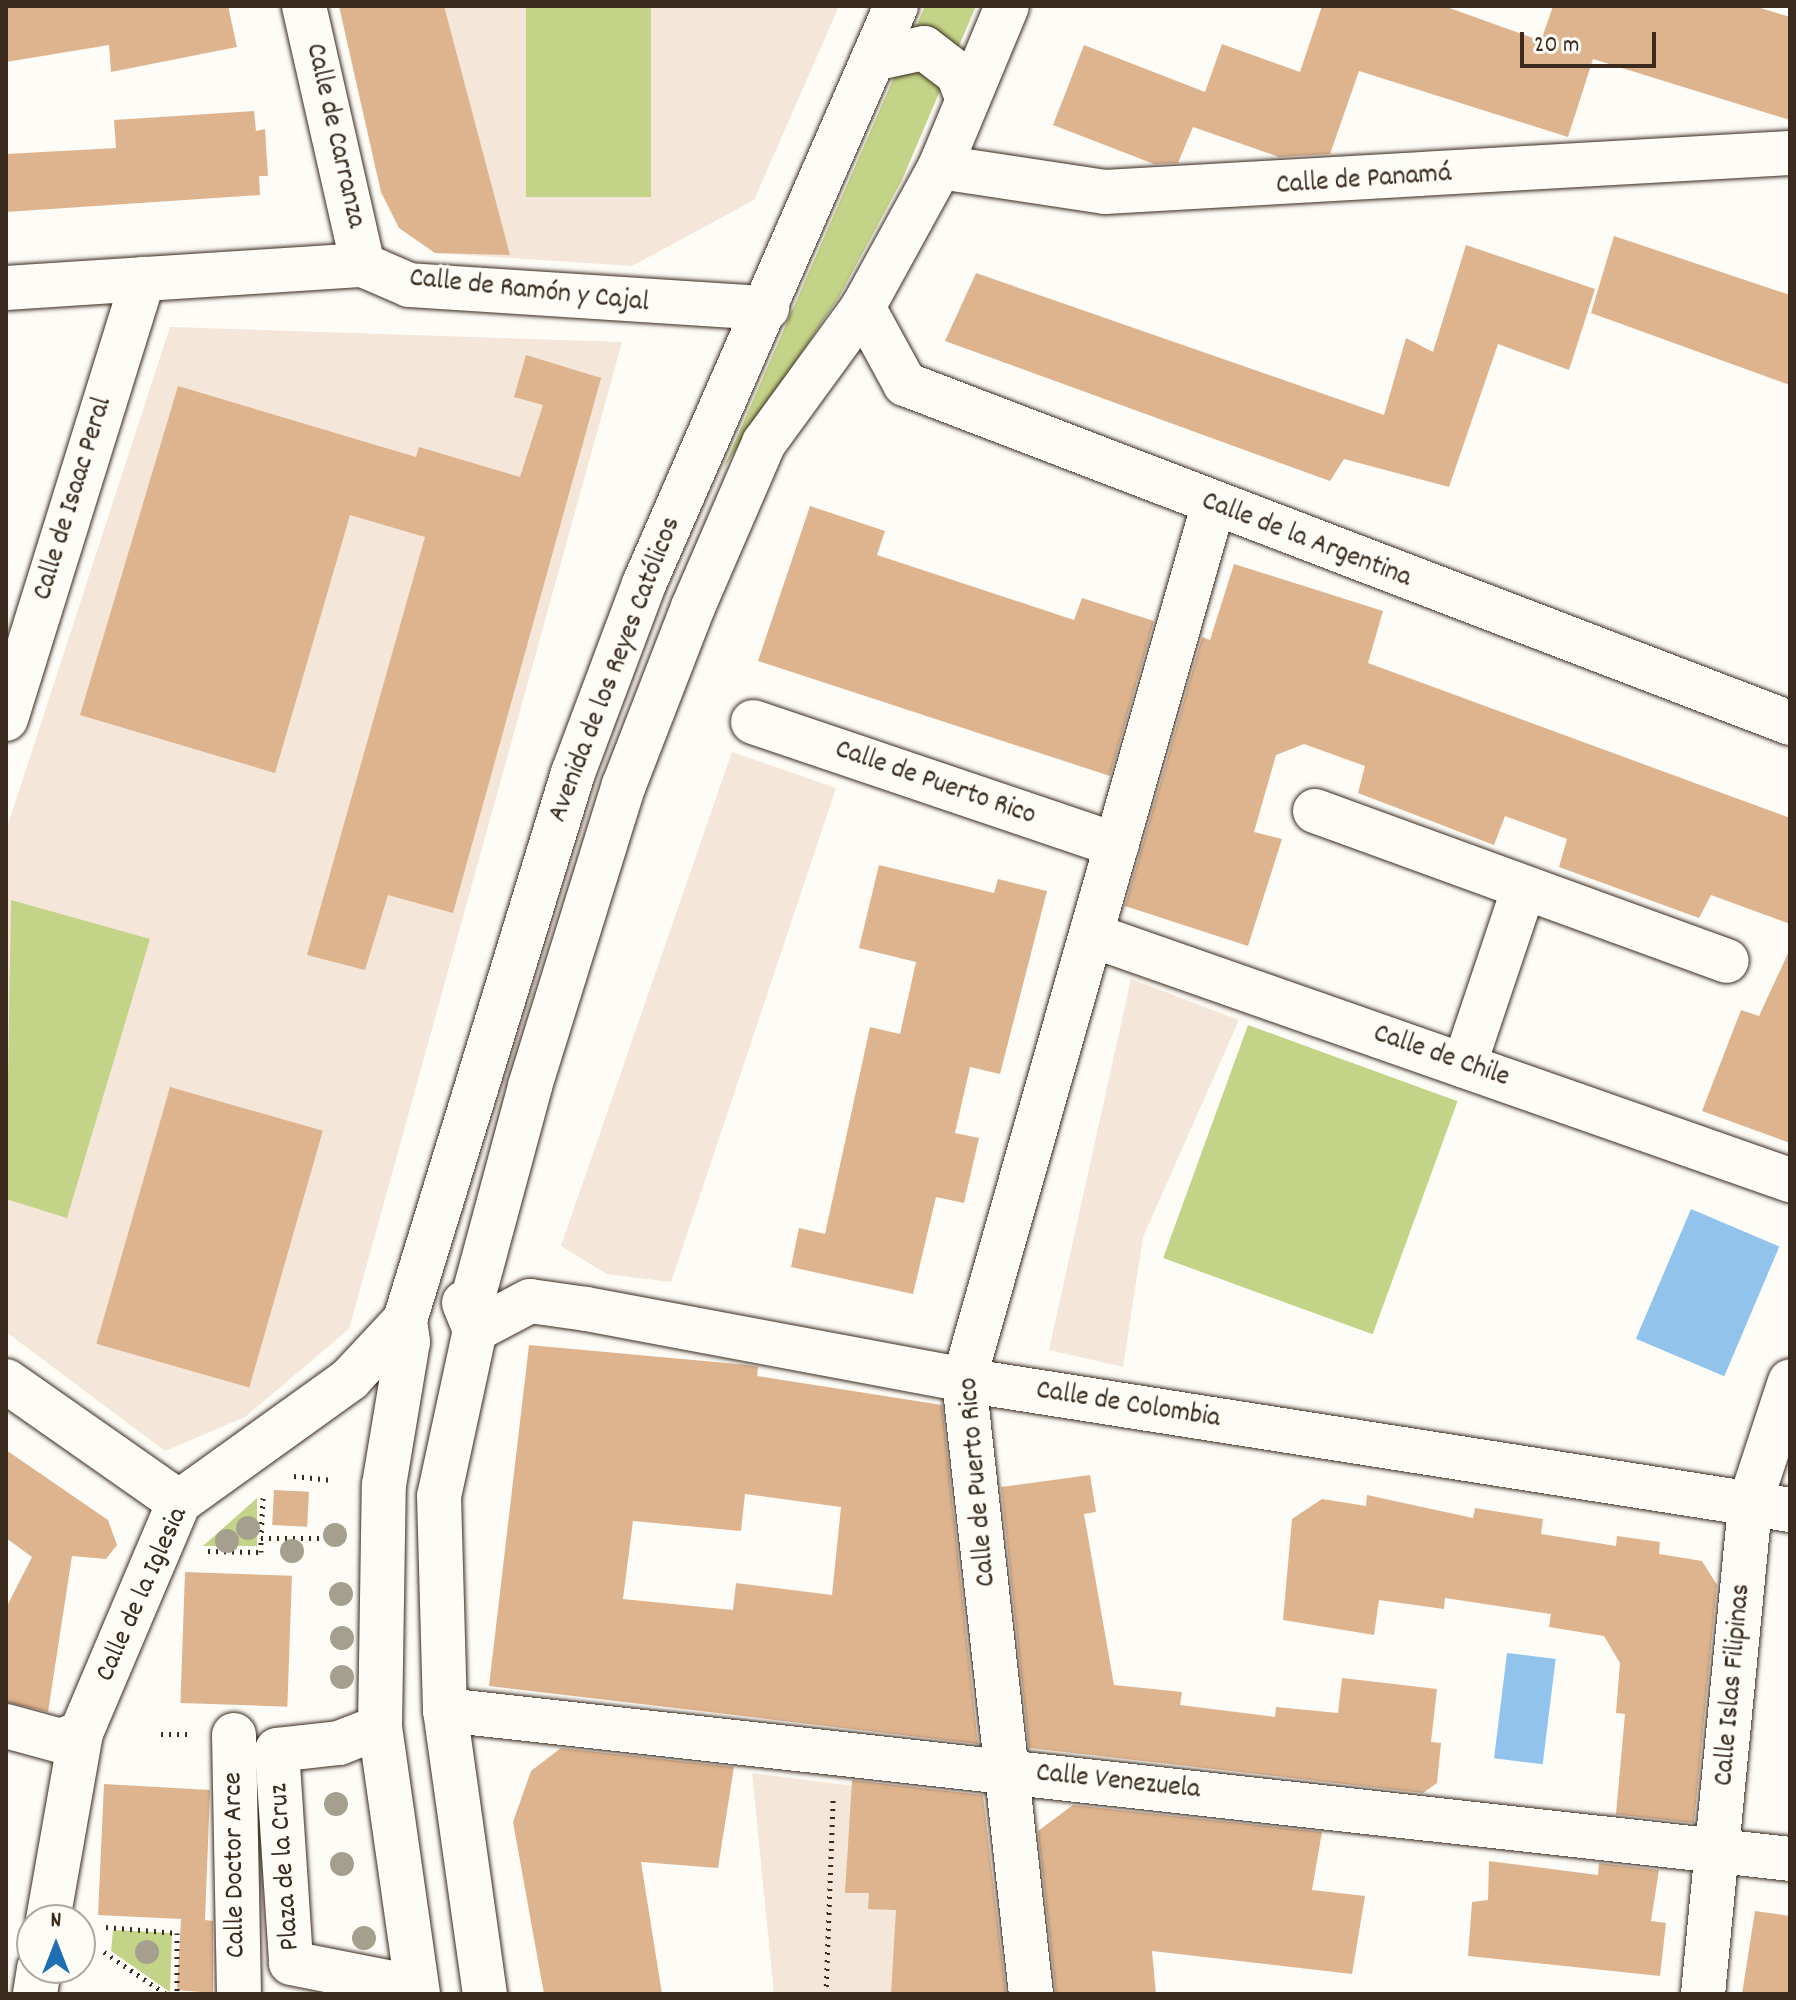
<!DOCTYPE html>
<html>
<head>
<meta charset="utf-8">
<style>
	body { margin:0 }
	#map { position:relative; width:1796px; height:2000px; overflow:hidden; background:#fdfcf7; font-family:Dekko,sans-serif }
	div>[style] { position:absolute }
	.built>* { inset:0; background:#f4e6d8 }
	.green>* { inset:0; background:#c3d387; transform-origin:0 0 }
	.water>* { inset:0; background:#91c3ed; transform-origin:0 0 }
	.building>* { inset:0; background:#deb48f; transform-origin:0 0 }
	.path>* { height:5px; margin-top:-2.5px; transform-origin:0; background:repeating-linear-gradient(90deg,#3b2a1e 0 2px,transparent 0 8px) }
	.roads { filter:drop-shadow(0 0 2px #3b2a1e) drop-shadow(0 0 2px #3b2a1e) }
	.minor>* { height:44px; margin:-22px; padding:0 22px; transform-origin:22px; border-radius:22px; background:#fdfcf7 }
	.trees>* { width:24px; height:24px; margin:-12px; border-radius:50%; background:#a5a08e }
	span { translate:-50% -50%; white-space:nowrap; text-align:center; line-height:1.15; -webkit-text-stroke:7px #fdfcf7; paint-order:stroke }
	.street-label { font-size:28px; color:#3b2a1e }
	.frame { position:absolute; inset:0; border:8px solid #3b2a1e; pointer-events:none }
	.north { position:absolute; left:16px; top:1904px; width:80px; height:80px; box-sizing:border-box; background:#fdfcf7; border:2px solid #afa8a0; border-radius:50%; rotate:0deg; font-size:22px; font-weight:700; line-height:32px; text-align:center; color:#3b2a1e }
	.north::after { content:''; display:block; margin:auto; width:28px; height:36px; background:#1f6fb2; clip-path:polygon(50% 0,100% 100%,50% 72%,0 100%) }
	.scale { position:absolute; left:1520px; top:32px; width:136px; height:36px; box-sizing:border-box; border:4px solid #3b2a1e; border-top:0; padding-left:10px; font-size:24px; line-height:28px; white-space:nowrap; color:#3b2a1e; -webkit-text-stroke:6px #fdfcf7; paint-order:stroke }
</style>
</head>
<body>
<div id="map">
	<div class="built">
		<i style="clip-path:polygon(339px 6px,839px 6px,754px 200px,632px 266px,435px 253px,399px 228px,381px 192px)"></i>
		<i style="clip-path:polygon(170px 327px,622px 342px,349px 1329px,245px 1417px,165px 1451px,6px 1332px,6px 831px)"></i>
		<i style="clip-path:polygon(732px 752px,836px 788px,671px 1282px,607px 1274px,561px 1246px)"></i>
		<i style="clip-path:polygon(1131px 979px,1239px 1020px,1143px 1237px,1123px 1367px,1049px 1350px)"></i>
		<i style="clip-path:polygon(752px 1773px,984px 1803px,1006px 1994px,774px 1994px)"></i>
	</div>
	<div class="green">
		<i style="left:526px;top:6px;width:125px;height:191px"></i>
		<i style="clip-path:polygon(925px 6px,976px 6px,902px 180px,839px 297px,723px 469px)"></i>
		<i style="clip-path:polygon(11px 900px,150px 939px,67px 1218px,6px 1199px)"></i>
		<i style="left:1248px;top:1025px;width:223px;height:248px;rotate:20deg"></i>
		<i style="clip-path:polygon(257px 1498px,257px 1546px,203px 1546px)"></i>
		<i style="clip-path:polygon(113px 1930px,172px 1933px,170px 1992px,111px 1951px)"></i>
	</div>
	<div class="water">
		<i style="left:1691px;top:1209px;width:96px;height:141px;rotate:23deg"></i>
		<i style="left:1507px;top:1653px;width:49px;height:106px;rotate:7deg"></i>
	</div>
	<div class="building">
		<i style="clip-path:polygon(6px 6px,228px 6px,237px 47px,111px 72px,109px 45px,6px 62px)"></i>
		<i style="clip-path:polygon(339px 6px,444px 6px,510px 255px,435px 253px,399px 228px,381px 192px)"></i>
		<i style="clip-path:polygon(1322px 6px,1444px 6px,1541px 41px,1553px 6px,1754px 6px,1790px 17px,1790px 120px,1593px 59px,1568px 137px,1359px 71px,1330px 154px,1279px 157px,1193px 127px,1178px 163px,1154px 164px,1053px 125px,1084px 45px,1205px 92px,1222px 44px,1300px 72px)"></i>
		<i style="clip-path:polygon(254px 111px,256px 131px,265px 129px,268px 176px,259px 176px,260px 195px,6px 212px,6px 154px,116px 148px,114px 120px)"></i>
		<i style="clip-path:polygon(1614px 236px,1790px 295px,1790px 385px,1591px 313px)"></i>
		<i style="clip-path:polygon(1466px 245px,1595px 289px,1569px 370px,1498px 344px,1449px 487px,1344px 459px,1330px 481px,945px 341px,976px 273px,1384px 415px,1406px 338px,1433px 352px)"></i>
		<i style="clip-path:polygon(526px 355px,601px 378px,453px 913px,388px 895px,365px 970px,307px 955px,425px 537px,350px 515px,275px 773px,80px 715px,178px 386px,416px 457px,419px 447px,520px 477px,543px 405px,514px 397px)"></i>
		<i style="clip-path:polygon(810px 506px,885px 531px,877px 555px,1074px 620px,1082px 598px,1154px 621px,1110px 776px,758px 661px)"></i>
		<i style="clip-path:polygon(1234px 564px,1383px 611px,1368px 663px,1790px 818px,1790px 924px,1711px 895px,1699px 918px,1559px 867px,1567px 839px,1505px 816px,1494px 845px,1358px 793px,1365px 766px,1304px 744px,1276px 755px,1254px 832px,1282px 839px,1248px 946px,1125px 906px,1202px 637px,1210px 640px)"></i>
		<i style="clip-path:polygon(879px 865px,994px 893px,998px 879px,1047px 891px,1000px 1074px,970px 1067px,955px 1133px,979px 1138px,964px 1203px,936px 1197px,913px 1294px,791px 1267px,799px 1228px,825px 1234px,870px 1027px,900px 1034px,916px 962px,859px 948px)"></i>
		<i style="clip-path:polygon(1790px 949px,1790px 1143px,1702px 1111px,1741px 1010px,1759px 1016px)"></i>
		<i style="left:170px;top:1087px;width:159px;height:267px;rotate:16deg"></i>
		<i style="clip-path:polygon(evenodd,529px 1345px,748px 1365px,758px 1367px,757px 1376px,942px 1405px,978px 1744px,489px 1686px,529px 1345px,745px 1494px,841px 1507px,832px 1595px,736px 1583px,733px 1610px,623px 1599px,633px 1521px,741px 1531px,745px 1494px)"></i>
		<i style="clip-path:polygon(6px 1450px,108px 1520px,117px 1545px,106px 1559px,72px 1556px,48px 1712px,6px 1702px,6px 1608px,32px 1557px,6px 1538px)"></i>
		<i style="clip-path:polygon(1090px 1475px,1096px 1512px,1084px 1514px,1114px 1685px,1182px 1692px,1180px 1705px,1275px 1717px,1276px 1707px,1338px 1713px,1342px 1678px,1437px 1689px,1431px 1742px,1441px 1743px,1437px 1783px,1423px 1793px,1029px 1748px,1001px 1487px)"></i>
		<i style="left:274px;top:1490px;width:35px;height:35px;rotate:3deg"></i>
		<i style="clip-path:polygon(1367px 1495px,1473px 1518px,1475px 1508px,1543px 1519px,1541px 1534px,1616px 1546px,1617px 1536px,1660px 1542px,1659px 1554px,1702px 1561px,1717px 1585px,1694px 1823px,1603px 1813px,1616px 1814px,1625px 1714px,1616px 1713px,1620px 1663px,1604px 1636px,1549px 1627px,1551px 1614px,1445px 1598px,1444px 1609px,1379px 1600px,1374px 1635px,1283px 1620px,1292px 1519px,1322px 1499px,1366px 1506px)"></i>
		<i style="left:185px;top:1572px;width:107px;height:131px;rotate:2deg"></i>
		<i style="clip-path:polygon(561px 1748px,734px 1767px,718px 1868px,641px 1862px,662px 1994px,544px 1994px,513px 1822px,531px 1771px)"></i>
		<i style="clip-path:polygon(852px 1780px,983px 1795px,1006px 1994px,891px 1994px,896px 1910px,868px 1909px,869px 1893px,845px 1893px)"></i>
		<i style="clip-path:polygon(104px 1784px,210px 1790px,205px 1920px,213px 1921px,213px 1993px,177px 1990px,181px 1919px,98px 1915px)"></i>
		<i style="clip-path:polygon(1073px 1805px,1322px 1832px,1312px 1890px,1365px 1896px,1352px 1974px,1152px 1951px,1156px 1994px,1056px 1994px,1038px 1831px)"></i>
		<i style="clip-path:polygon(1489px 1861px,1598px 1875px,1599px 1863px,1659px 1870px,1651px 1921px,1666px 1923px,1660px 1976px,1468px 1956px,1472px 1902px,1488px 1900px)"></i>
		<i style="clip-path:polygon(1755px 1911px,1790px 1916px,1790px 1994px,1742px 1994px)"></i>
	</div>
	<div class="path">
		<i style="left:294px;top:1476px;width:38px;rotate:6deg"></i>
		<i style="left:263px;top:1498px;width:40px;rotate:92.9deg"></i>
		<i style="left:261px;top:1538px;width:66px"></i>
		<i style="left:208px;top:1551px;width:53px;rotate:1.1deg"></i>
		<i style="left:261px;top:1552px;width:14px;rotate:-90deg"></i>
		<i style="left:161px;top:1734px;width:30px"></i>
		<i style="left:106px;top:1927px;width:71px;rotate:4.8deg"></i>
		<i style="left:177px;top:1933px;width:61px;rotate:90deg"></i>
		<i style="left:104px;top:1952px;width:75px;rotate:34.1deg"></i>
		<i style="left:826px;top:1994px;width:195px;rotate:-87.9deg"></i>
	</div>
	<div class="roads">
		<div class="minor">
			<i style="left:304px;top:6px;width:266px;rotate:77.2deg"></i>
			<i style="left:873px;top:59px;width:52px;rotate:-12.2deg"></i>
			<i style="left:924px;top:48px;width:43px;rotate:37.4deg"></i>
			<i style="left:958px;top:74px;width:26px;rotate:69deg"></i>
			<i style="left:940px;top:167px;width:167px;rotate:8.6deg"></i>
			<i style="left:1105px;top:192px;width:686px;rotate:-3.26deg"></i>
			<i style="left:6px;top:288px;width:358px;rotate:-3.7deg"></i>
			<i style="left:363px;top:265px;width:50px;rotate:23.5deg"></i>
			<i style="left:409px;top:285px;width:359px;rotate:3.7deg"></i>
			<i style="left:863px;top:307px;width:88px;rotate:61.4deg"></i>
			<i style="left:905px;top:384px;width:948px;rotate:20.96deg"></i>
			<i style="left:6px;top:719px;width:461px;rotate:-72.7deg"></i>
			<i style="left:753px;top:722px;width:384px;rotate:18.7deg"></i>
			<i style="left:1315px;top:811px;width:438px;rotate:20deg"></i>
			<i style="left:1091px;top:935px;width:741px;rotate:19.32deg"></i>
			<i style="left:1464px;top:1066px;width:188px;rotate:-71.4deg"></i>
			<i style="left:464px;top:1303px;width:29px;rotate:68deg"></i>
			<i style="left:475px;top:1330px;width:170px;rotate:102.2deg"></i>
			<i style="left:439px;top:1496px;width:214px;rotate:88.4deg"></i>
			<i style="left:445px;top:1710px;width:287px;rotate:82deg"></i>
			<i style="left:470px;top:1309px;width:231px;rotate:-74.9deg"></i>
			<i style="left:530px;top:1086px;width:315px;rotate:-72.7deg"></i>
			<i style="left:624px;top:785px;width:191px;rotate:-68.8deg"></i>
			<i style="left:693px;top:607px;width:179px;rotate:-66.6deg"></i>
			<i style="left:764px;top:443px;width:168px;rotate:-53.9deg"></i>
			<i style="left:863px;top:307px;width:160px;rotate:-61.2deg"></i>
			<i style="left:940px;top:167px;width:174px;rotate:-67.4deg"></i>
			<i style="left:475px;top:1330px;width:62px;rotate:-27.8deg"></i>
			<i style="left:530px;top:1301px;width:57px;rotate:8.1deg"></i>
			<i style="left:586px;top:1309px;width:385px;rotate:10.6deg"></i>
			<i style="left:964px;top:1380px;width:836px;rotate:8.94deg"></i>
			<i style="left:6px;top:1381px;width:211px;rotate:35deg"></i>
			<i style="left:445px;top:1710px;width:1353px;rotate:6.32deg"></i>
			<i style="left:6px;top:1726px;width:57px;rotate:15.3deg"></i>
			<i style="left:61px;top:1741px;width:22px;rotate:-22deg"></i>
			<i style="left:380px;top:1727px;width:44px;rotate:158.7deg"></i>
			<i style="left:339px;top:1743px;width:62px;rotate:173.6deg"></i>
			<i style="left:277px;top:1750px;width:213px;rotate:86.2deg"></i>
			<i style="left:291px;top:1963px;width:128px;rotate:11.2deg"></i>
			<i style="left:234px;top:1735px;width:259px;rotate:88.9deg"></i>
			<i style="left:48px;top:1920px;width:190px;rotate:-80deg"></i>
			<i style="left:81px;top:1733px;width:251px;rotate:-67deg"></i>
			<i style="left:179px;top:1502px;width:211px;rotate:-35.7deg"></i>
			<i style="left:350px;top:1379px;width:81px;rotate:-47deg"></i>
			<i style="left:35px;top:1994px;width:26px;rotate:-81deg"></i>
			<i style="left:418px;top:1994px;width:270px;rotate:-98.1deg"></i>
			<i style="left:380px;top:1727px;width:242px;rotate:-89.1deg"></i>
			<i style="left:384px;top:1485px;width:145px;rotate:-80.5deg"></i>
			<i style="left:408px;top:1342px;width:22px;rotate:-98deg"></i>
			<i style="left:405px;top:1320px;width:572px;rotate:-72.93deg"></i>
			<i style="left:573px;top:773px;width:202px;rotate:-69.4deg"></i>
			<i style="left:644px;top:584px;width:631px;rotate:-66.44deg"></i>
			<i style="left:1031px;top:1994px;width:618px;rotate:-96.23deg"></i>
			<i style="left:964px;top:1380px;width:909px;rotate:-74.1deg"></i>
			<i style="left:1703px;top:1994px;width:493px;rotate:-84.5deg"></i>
			<i style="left:1750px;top:1503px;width:128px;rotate:-71.8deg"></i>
		</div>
	</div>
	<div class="trees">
		<i style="left:248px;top:1528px"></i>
		<i style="left:335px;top:1535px"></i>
		<i style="left:227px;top:1541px"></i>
		<i style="left:292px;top:1551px"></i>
		<i style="left:341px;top:1594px"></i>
		<i style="left:342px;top:1638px"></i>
		<i style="left:342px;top:1677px"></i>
		<i style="left:336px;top:1804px"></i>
		<i style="left:342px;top:1864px"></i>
		<i style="left:364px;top:1938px"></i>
		<i style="left:147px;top:1952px"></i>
	</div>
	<div class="street-label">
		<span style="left:334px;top:136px;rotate:77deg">Calle de Carranza</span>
		<span style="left:1364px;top:181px;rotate:-4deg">Calle de Panamá</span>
		<span style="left:529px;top:292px;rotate:6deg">Calle de Ramón y Cajal</span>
		<span style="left:74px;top:499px;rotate:-73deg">Calle de Isaac Peral</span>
		<span style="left:1306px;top:541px;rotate:21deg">Calle de la Argentina</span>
		<span style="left:616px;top:670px;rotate:-69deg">Avenida de los Reyes Católicos</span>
		<span style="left:935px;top:784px;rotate:19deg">Calle de Puerto Rico</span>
		<span style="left:1441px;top:1057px;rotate:19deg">Calle de Chile</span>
		<span style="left:1128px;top:1406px;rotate:9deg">Calle de Colombia</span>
		<span style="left:979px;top:1482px;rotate:-95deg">Calle de Puerto Rico</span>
		<span style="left:143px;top:1595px;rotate:-66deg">Calle de la Iglesia</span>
		<span style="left:1734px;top:1685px;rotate:-85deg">Calle Islas Filipinas</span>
		<span style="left:1118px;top:1783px;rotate:6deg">Calle Venezuela</span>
		<span style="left:236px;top:1865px;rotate:-91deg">Calle Doctor Arce</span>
		<span style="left:286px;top:1867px;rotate:-94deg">Plaza de la Cruz</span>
	</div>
	<div class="frame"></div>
	<div class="north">N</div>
	<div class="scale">20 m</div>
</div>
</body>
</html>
